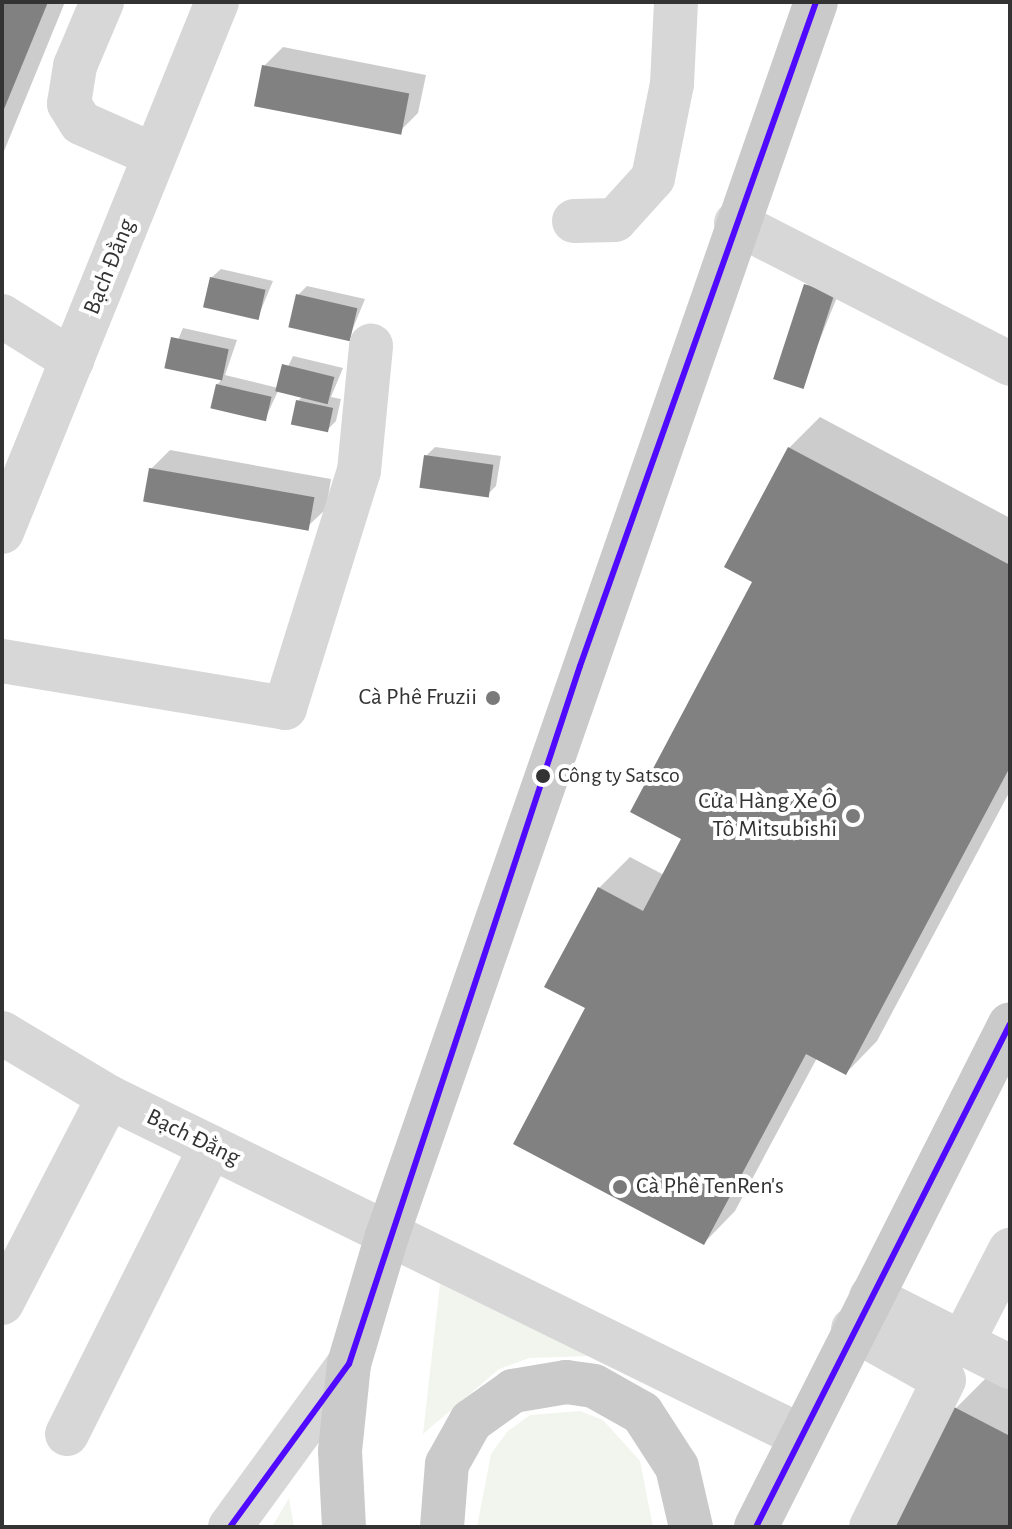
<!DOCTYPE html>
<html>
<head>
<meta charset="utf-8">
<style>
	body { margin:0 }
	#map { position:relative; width:1012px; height:1529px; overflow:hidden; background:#fff; font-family:"Alegreya Sans",sans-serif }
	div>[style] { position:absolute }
	.green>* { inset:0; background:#f1f5ed }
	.shadow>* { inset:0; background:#0003 }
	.building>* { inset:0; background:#818181; transform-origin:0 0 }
	.minor>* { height:44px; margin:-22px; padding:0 22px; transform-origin:22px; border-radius:22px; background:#d7d7d7 }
	.major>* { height:44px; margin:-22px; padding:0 22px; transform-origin:22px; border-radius:22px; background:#cacaca }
	.bus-1>* { height:6px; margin:-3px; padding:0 3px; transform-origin:3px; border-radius:3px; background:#4f0aff }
	.dots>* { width:22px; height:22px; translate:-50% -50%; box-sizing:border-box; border:4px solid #fff; border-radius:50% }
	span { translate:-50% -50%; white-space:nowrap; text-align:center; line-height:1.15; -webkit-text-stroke:8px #fff; paint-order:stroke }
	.bus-label { font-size:22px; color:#333 }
	.left { translate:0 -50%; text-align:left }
	.street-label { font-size:24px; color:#333 }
	.poi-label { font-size:24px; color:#333 }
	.right { translate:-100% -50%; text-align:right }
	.frame { position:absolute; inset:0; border:4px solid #333; pointer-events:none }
</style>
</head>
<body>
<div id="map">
	<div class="green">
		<i style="clip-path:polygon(440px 1284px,589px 1356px,529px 1358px,499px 1369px,423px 1434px)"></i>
		<i style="clip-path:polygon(580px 1411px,603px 1420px,640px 1461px,653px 1527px,477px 1527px,491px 1454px,507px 1432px,530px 1415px)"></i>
		<i style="clip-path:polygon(289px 1498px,294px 1527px,272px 1527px)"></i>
	</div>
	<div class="shadow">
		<i style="clip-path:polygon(2px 2px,65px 2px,2px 156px)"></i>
		<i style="clip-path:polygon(283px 47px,426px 75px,418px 113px,399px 132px,264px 66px)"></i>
		<i style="clip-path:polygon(221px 269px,273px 281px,258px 317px,211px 278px)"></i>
		<i style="clip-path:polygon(815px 276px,842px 285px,801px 386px,806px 286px)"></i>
		<i style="clip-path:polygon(307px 286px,365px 299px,349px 338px,298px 295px)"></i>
		<i style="clip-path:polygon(183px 328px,237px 340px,225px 375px,278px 388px,293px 356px,343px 368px,331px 397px,341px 399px,336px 421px,327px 430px,298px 401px,304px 395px,279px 389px,265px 419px,217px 385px,222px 379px,167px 366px)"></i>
		<i style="clip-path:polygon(820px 417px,1010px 518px,1010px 791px,877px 1041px,846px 1073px,817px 1058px,735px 1211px,704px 1243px,587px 1007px,599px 888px,630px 857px,664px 875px,684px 838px,789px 448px)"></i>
		<i style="clip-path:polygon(435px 447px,501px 456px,496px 486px,487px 495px,426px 456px)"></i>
		<i style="clip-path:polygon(170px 450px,331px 479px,326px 509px,307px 527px,151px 469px)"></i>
		<i style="clip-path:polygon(987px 1377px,1010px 1389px,1010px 1527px,892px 1527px,956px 1408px)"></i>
	</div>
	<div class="building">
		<i style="clip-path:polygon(2px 2px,48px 2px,2px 114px)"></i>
		<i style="left:262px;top:65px;width:150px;height:42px;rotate:11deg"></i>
		<i style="left:210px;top:277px;width:57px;height:31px;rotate:13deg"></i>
		<i style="left:804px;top:284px;width:32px;height:100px;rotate:18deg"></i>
		<i style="left:296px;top:294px;width:63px;height:34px;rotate:13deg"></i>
		<i style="left:171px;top:337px;width:59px;height:32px;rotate:12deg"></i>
		<i style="left:282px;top:364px;width:54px;height:28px;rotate:14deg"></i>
		<i style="left:216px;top:384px;width:57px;height:25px;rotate:13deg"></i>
		<i style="left:296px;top:400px;width:38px;height:25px;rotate:12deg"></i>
		<i style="clip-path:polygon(788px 447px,1010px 565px,1010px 767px,846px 1075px,806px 1054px,704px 1245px,513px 1144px,585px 1008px,544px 987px,598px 887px,643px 911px,681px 839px,630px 812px,752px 582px,724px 567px)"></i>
		<i style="left:424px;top:455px;width:70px;height:33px;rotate:8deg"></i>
		<i style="left:149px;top:468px;width:168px;height:34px;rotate:10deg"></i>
		<i style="clip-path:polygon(954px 1407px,1010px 1436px,1010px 1527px,890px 1527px)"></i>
	</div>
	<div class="minor">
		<i style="left:102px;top:2px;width:69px;rotate:112.9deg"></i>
		<i style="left:75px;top:66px;width:38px;rotate:99deg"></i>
		<i style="left:69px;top:104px;width:22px;rotate:58deg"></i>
		<i style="left:81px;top:123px;width:80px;rotate:23.7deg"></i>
		<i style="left:574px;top:221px;width:41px;rotate:-1.4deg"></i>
		<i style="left:615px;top:220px;width:57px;rotate:-47.9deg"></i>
		<i style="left:653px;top:178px;width:96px;rotate:-78.6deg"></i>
		<i style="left:672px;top:84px;width:82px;rotate:-87.2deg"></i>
		<i style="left:736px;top:223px;width:308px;rotate:27.2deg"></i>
		<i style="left:2px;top:316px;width:83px;rotate:32.2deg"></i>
		<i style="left:2px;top:532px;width:572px;rotate:-67.92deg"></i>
		<i style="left:2px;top:661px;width:287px;rotate:9.4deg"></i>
		<i style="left:285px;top:708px;width:248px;rotate:-72.7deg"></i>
		<i style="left:359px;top:471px;width:126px;rotate:-84.5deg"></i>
		<i style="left:2px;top:1033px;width:125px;rotate:30.9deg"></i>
		<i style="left:109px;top:1097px;width:768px;rotate:26.1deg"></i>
		<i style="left:871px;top:1297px;width:156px;rotate:26.7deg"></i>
		<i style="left:2px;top:1303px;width:232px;rotate:-62.6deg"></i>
		<i style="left:853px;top:1329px;width:104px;rotate:29.3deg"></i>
		<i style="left:944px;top:1380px;width:164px;rotate:116.4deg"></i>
		<i style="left:962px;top:1343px;width:105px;rotate:-62.7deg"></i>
		<i style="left:67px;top:1434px;width:321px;rotate:-63.4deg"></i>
		<i style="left:230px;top:1527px;width:202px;rotate:-53.9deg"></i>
	</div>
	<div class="major">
		<i style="left:344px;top:1527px;width:76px;rotate:-93deg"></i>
		<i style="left:340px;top:1451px;width:87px;rotate:-84.1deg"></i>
		<i style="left:349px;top:1364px;width:134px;rotate:-73.5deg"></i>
		<i style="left:387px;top:1236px;width:1306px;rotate:-70.83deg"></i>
		<i style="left:442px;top:1527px;width:63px;rotate:-85.5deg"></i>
		<i style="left:447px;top:1464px;width:49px;rotate:-60.8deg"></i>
		<i style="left:471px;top:1421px;width:52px;rotate:-35.5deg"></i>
		<i style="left:513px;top:1391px;width:54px;rotate:-9.6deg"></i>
		<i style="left:566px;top:1382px;width:28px;rotate:8deg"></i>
		<i style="left:594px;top:1386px;width:55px;rotate:29.4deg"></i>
		<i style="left:642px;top:1413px;width:64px;rotate:57.1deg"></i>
		<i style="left:677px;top:1467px;width:62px;rotate:76.9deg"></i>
		<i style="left:756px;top:1527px;width:563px;rotate:-63.21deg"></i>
	</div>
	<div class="bus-1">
		<i style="left:230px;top:1527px;width:202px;rotate:-53.9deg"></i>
		<i style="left:349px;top:1364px;width:735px;rotate:-71.69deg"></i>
		<i style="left:580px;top:666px;width:705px;rotate:-70.43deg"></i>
		<i style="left:756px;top:1527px;width:563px;rotate:-63.21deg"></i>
	</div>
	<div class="dots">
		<i style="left:493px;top:698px;background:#7a7a7a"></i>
		<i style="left:543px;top:776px;background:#333"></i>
		<i style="left:853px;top:816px;background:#7a7a7a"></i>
		<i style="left:620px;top:1187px;background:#7a7a7a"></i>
	</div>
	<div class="bus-label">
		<span class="left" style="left:558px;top:776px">Công ty Satsco</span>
	</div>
	<div class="street-label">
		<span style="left:110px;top:267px;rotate:-68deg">Bạch Đằng</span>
		<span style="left:193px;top:1138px;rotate:26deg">Bạch Đằng</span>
	</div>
	<div class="poi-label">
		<span class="right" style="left:477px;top:698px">Cà Phê Fruzii</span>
		<span class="right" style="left:837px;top:816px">Cửa Hàng Xe Ô<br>Tô Mitsubishi</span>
		<span class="left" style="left:636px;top:1187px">Cà Phê TenRen's</span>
	</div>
	<div class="frame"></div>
</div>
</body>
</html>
